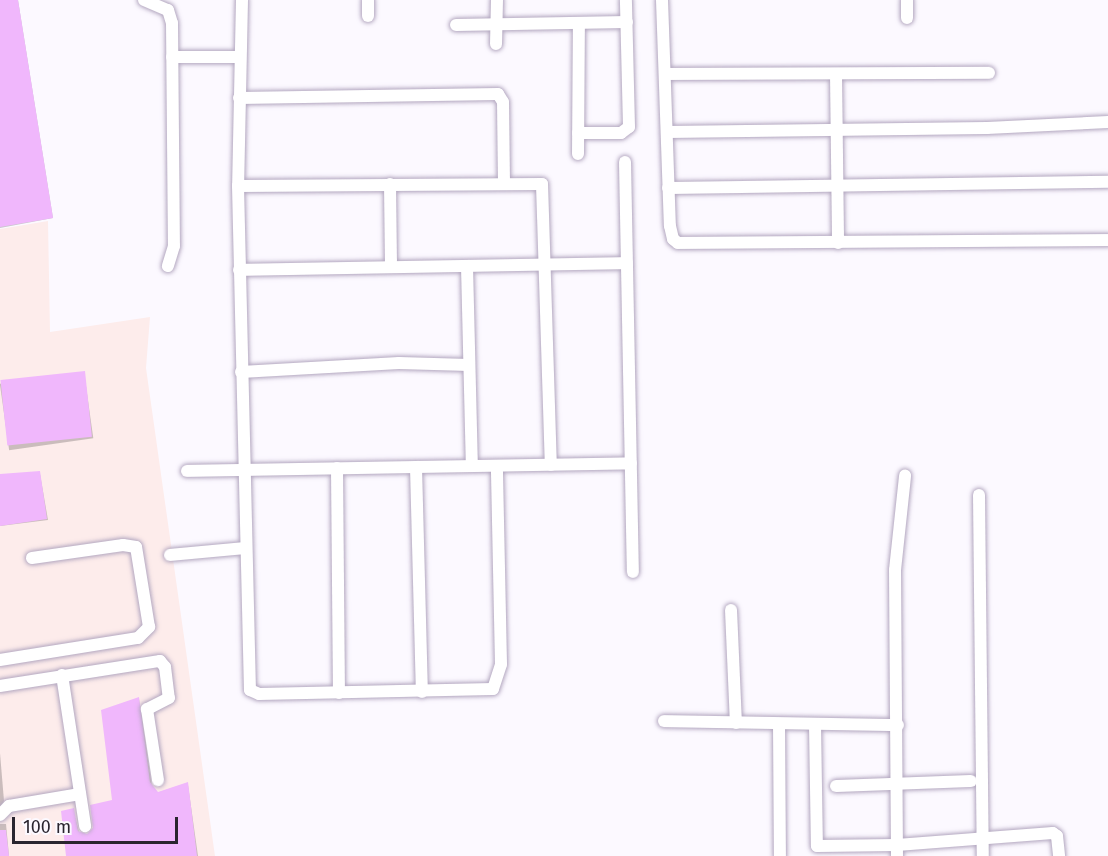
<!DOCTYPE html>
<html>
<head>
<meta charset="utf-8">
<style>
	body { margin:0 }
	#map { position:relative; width:1108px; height:856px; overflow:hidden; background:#fcf9ff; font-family:"Fira Sans",sans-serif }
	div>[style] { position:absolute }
	.industrial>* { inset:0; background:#fdeceb }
	.shadow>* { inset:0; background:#0003; transform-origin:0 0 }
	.building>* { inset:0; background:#f0b7fc; transform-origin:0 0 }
	.roads { filter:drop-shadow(0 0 2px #b3a7c0) drop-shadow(0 0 2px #b3a7c0) }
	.minor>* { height:12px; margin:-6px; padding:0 6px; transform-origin:6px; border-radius:6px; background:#fff }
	span { translate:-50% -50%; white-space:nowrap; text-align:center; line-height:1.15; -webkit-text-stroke:4.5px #fcf9ff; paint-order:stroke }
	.scale { position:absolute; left:12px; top:817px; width:166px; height:27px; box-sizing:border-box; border:3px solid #2a252f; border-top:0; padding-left:8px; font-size:18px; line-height:21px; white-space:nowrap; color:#2a252f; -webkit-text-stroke:4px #fcf9ff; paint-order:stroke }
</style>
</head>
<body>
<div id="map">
	<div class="industrial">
		<i style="clip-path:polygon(48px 221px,50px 332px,150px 317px,146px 368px,215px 856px,0 856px,0 229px)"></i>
	</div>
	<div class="shadow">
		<i style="clip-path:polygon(0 0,18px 0,53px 218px,0 228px)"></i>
		<i style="left:84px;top:372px;width:67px;height:85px;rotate:82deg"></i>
		<i style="clip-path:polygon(40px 474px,48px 520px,0 526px,0 476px)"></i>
		<i style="clip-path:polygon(139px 699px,152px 787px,158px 794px,188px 785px,198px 856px,67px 856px,73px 810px,79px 832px,87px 836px,114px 801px)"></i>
		<i style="clip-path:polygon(0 753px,4px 801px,0 807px)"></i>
		<i style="clip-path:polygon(0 824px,6px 824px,9px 856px,0 856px)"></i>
	</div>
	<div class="building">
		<i style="clip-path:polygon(0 0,18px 0,53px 218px,0 227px)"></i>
		<i style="left:85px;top:371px;width:66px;height:85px;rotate:84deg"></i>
		<i style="clip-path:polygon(40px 471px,47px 519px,0 526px,0 474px)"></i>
		<i style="clip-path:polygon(139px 697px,150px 782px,158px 792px,188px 782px,197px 856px,66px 856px,61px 811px,74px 808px,78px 831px,87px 834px,93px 828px,90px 805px,112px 800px,101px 710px)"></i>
		<i style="clip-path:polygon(0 830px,6px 830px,9px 856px,0 856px)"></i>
	</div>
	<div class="roads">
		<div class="minor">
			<i style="left:144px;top:0;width:26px;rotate:23deg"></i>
			<i style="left:168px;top:10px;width:14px;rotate:73deg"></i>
			<i style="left:172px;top:23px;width:223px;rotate:89.5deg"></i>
			<i style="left:174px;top:246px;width:21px;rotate:107deg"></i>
			<i style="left:242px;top:0;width:186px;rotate:91.2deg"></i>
			<i style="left:238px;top:186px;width:504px;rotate:88.64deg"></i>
			<i style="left:250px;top:690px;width:10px;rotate:24deg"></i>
			<i style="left:259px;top:694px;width:234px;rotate:-1.2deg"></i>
			<i style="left:493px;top:689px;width:26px;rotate:-72deg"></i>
			<i style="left:501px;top:664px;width:198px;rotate:-91.2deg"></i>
			<i style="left:662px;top:0;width:226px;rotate:88deg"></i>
			<i style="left:670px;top:226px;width:13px;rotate:77deg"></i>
			<i style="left:673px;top:239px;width:6px;rotate:39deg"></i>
			<i style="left:678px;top:243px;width:430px;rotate:-0.4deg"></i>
			<i style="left:368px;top:16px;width:16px;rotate:-90deg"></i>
			<i style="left:907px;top:18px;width:18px;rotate:-90deg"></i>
			<i style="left:456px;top:25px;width:171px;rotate:-1deg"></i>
			<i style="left:496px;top:44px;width:44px;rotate:-88.7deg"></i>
			<i style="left:172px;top:57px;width:68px"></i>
			<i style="left:665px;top:74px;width:324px;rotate:-0.2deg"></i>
			<i style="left:836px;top:74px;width:169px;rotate:89.3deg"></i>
			<i style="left:239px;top:98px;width:259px;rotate:-0.9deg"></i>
			<i style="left:498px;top:94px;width:9px;rotate:58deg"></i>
			<i style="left:503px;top:102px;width:82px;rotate:89.3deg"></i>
			<i style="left:667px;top:132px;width:320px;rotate:-0.7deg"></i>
			<i style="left:987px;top:128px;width:121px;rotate:-2.8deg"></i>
			<i style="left:578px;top:133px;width:43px"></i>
			<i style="left:621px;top:133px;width:10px;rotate:-37deg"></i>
			<i style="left:629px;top:127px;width:127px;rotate:-91.4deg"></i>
			<i style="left:578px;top:154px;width:131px;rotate:-89.6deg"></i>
			<i style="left:625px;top:162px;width:410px;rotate:88.9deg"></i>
			<i style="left:390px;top:184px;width:83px;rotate:89.3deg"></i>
			<i style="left:238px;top:186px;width:304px;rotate:-0.4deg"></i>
			<i style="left:542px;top:184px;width:281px;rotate:88.2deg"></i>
			<i style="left:668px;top:188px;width:440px;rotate:-0.8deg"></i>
			<i style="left:467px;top:266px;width:200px;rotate:88.6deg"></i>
			<i style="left:239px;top:270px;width:388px;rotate:-1deg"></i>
			<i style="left:241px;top:372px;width:158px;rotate:-3.3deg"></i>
			<i style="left:399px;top:363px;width:70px;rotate:1.6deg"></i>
			<i style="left:416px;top:467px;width:225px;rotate:88.5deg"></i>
			<i style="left:337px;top:468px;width:225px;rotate:89.5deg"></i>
			<i style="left:187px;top:471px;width:444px;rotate:-1deg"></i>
			<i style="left:979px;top:495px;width:361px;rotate:89.4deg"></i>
			<i style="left:170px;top:555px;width:75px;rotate:-5.3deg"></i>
			<i style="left:731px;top:610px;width:113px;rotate:87.5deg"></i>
			<i style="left:0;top:660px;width:140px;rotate:-9.1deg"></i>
			<i style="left:138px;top:638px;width:16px;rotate:-45deg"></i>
			<i style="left:149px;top:627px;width:81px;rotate:-99.2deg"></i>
			<i style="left:136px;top:547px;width:13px;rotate:-171deg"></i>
			<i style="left:123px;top:545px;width:92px;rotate:171.9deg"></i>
			<i style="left:62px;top:675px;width:153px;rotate:81.3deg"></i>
			<i style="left:0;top:686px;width:162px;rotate:-8.9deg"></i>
			<i style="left:160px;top:661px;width:8px;rotate:50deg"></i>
			<i style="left:165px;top:667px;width:31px;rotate:83deg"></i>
			<i style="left:169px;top:698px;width:25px;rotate:153deg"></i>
			<i style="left:147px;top:709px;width:72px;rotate:81.2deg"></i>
			<i style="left:664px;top:721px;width:234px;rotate:1deg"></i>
			<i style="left:779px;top:724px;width:132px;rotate:89.6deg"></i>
			<i style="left:815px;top:724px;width:122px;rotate:89.1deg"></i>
			<i style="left:817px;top:846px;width:80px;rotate:-0.7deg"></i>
			<i style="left:897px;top:845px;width:156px;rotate:-4.4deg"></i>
			<i style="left:1053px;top:833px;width:5px;rotate:37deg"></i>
			<i style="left:1057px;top:836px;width:20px;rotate:84deg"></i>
			<i style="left:836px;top:786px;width:135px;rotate:-2.1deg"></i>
			<i style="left:0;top:815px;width:13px;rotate:-45deg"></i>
			<i style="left:9px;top:806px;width:72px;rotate:-9.6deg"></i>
			<i style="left:897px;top:856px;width:286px;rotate:-90.4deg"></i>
			<i style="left:895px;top:570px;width:95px;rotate:-83.9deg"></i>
		</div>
	</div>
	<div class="scale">100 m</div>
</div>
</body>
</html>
